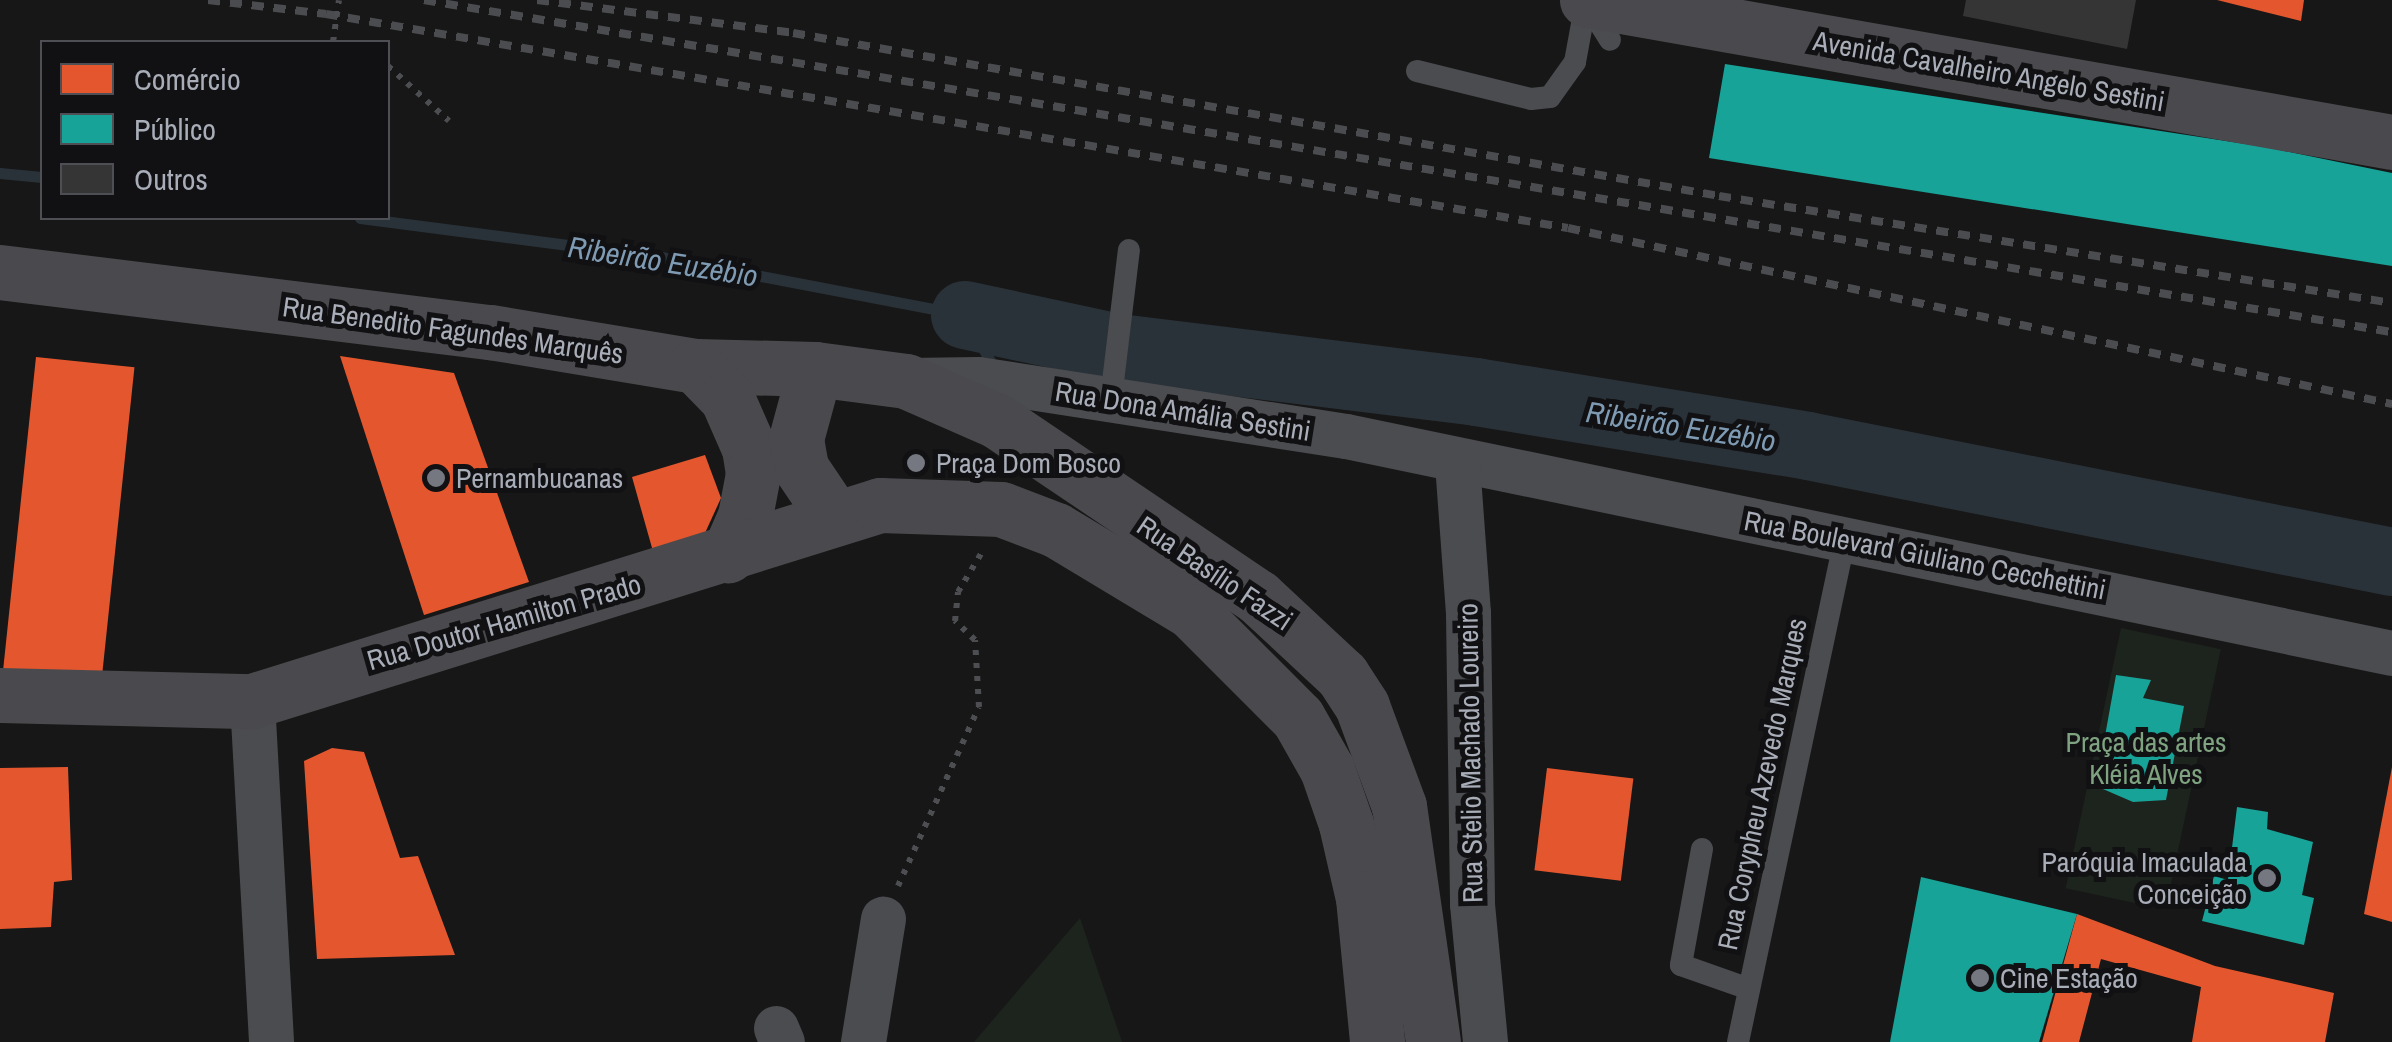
<!DOCTYPE html>
<html>
<head>
<meta charset="utf-8">
<style>
	body { margin:0 }
	#map { position:relative; width:2392px; height:1042px; overflow:hidden; background:#171717; font-family:"Archivo Narrow",sans-serif }
	div>[style] { position:absolute }
	.green>* { inset:0; background:#1d241e; transform-origin:0 0 }
	.shops>* { inset:0; background:#e4572e; transform-origin:0 0 }
	.public>* { inset:0; background:#17a398 }
	.stream>* { height:11px; margin:-5.5px; padding:0 5.5px; transform-origin:5.5px; border-radius:5.5px; background:#2a3239 }
	.river>* { height:68px; margin:-34px; padding:0 34px; transform-origin:34px; border-radius:34px; background:#2a3239 }
	.building>* { inset:0; background:#353536 }
	.path>* { height:6px; margin-top:-3px; transform-origin:0; background:repeating-linear-gradient(90deg,#4d4e52 0 5px,transparent 0 13px) }
	.lane>* { height:22px; margin:-11px; padding:0 11px; transform-origin:11px; border-radius:11px; background:#4b4c50 }
	.street>* { height:45px; margin:-22.5px; padding:0 22.5px; transform-origin:22.5px; border-radius:22.5px; background:#4b4c50 }
	.secondary>* { height:55px; margin:-27.5px; padding:0 27.5px; transform-origin:27.5px; border-radius:27.5px; background:#4a4a4e }
	.rail>* { height:8px; margin-top:-4px; transform-origin:0; background:repeating-linear-gradient(90deg,#4b4c4f 0 12px,transparent 0 22px) }
	.path-bridge>* { height:6px; margin-top:-3px; transform-origin:0; background:repeating-linear-gradient(90deg,#4d4e52 0 5px,transparent 0 13px) }
	.dots>* { width:28px; height:28px; translate:-50% -50%; box-sizing:border-box; border:5px solid #111113; border-radius:50% }
	span { translate:-50% -50%; white-space:nowrap; text-align:center; line-height:1.15; -webkit-text-stroke:10px #111113; paint-order:stroke }
	.street-label { font-size:28px; color:#a8adb8 }
	.poi-label { font-size:28px; color:#a8adb8 }
	.left { translate:0 -50%; text-align:left }
	.right { translate:-100% -50%; text-align:right }
	.park-label { font-size:28px; color:#7fa381 }
	.water-label { font-size:30px; color:#7f9bb3; font-style:italic }
	.legend { position:absolute; left:40px; top:40px; width:350px; height:180px; box-sizing:border-box; background:#111113; border:2px solid #4d4f55; margin:0; padding:12px 18px; list-style:none; font-size:30px; color:#a8adb8 }
	.legend li { display:flex; align-items:center; gap:20px; height:50px }
	.legend b { width:50px; border:2px solid #4d4f55 }
</style>
</head>
<body>
<div id="map">
	<div class="green">
		<i style="left:2121px;top:628px;width:102px;height:266px;rotate:12deg"></i>
		<i style="clip-path:polygon(1080px 918px,1122px 1042px,974px 1042px)"></i>
	</div>
	<div class="shops">
		<i style="clip-path:polygon(2217px 0,2304px 0,2301px 21px)"></i>
		<i style="clip-path:polygon(340px 356px,454px 373px,529px 582px,424px 615px)"></i>
		<i style="left:36px;top:357px;width:99px;height:320px;rotate:6deg"></i>
		<i style="clip-path:polygon(705px 455px,721px 498px,700px 544px,656px 562px,632px 477px)"></i>
		<i style="clip-path:polygon(332px 748px,364px 752px,400px 858px,418px 856px,455px 955px,317px 959px,304px 761px)"></i>
		<i style="clip-path:polygon(68px 767px,72px 880px,54px 882px,51px 927px,0 929px,0 768px)"></i>
		<i style="clip-path:polygon(2392px 767px,2392px 922px,2364px 914px)"></i>
		<i style="left:1547px;top:768px;width:87px;height:103px;rotate:7deg"></i>
		<i style="clip-path:polygon(2077px 914px,2215px 966px,2334px 993px,2325px 1042px,2192px 1042px,2201px 987px,2101px 959px,2079px 1042px,2042px 1042px)"></i>
	</div>
	<div class="public">
		<i style="clip-path:polygon(1725px 64px,2265px 147px,2392px 173px,2392px 266px,1709px 158px)"></i>
		<i style="clip-path:polygon(2116px 675px,2151px 680px,2143px 698px,2184px 706px,2166px 800px,2133px 802px,2096px 786px)"></i>
		<i style="clip-path:polygon(2237px 807px,2268px 812px,2267px 829px,2313px 842px,2302px 895px,2314px 898px,2304px 945px,2202px 921px,2214px 876px,2228px 880px)"></i>
		<i style="clip-path:polygon(1921px 877px,2077px 914px,2039px 1042px,1890px 1042px)"></i>
	</div>
	<div class="stream">
		<i style="left:0;top:173px;width:42px;rotate:5.4deg"></i>
		<i style="left:360px;top:218px;width:304px;rotate:7.4deg"></i>
		<i style="left:661px;top:257px;width:309px;rotate:10.8deg"></i>
		<i style="left:965px;top:315px;width:52px;rotate:61.5deg"></i>
	</div>
	<div class="river">
		<i style="left:965px;top:315px;width:157px;rotate:12.1deg"></i>
		<i style="left:1119px;top:348px;width:360px;rotate:7deg"></i>
		<i style="left:1476px;top:392px;width:336px;rotate:9.2deg"></i>
		<i style="left:1808px;top:446px;width:595px;rotate:11.23deg"></i>
	</div>
	<div class="building">
		<i style="clip-path:polygon(1966px 0,2136px 0,2127px 49px,1963px 16px)"></i>
	</div>
	<div class="path">
		<i style="left:388px;top:66px;width:82px;rotate:42deg"></i>
		<i style="left:898px;top:886px;width:196px;rotate:-65.7deg"></i>
		<i style="left:979px;top:707px;width:67px;rotate:-93.4deg"></i>
		<i style="left:975px;top:640px;width:28px;rotate:-136deg"></i>
		<i style="left:955px;top:621px;width:29px;rotate:-84deg"></i>
		<i style="left:958px;top:592px;width:47px;rotate:-59deg"></i>
	</div>
	<div class="lane">
		<i style="left:1588px;top:5px;width:41px;rotate:57.8deg"></i>
		<i style="left:1417px;top:71px;width:117px;rotate:13.8deg"></i>
		<i style="left:1531px;top:99px;width:19px;rotate:-6deg"></i>
		<i style="left:1550px;top:97px;width:43px;rotate:-54.5deg"></i>
		<i style="left:1575px;top:62px;width:61px;rotate:-79.6deg"></i>
		<i style="left:1111px;top:398px;width:149px;rotate:-83.1deg"></i>
		<i style="left:1702px;top:849px;width:118px;rotate:100.3deg"></i>
		<i style="left:1681px;top:965px;width:72px;rotate:19.4deg"></i>
		<i style="left:1738px;top:1042px;width:515px;rotate:-78.01deg"></i>
	</div>
	<div class="street">
		<i style="left:908px;top:380px;width:70px;rotate:-0.8deg"></i>
		<i style="left:978px;top:379px;width:372px;rotate:8.8deg"></i>
		<i style="left:1346px;top:436px;width:1068px;rotate:11.72deg"></i>
		<i style="left:1457px;top:463px;width:150px;rotate:85.8deg"></i>
		<i style="left:1468px;top:613px;width:291px;rotate:89.2deg"></i>
		<i style="left:1472px;top:904px;width:139px;rotate:84.6deg"></i>
		<i style="left:252px;top:701px;width:342px;rotate:86.8deg"></i>
		<i style="left:776px;top:1028px;width:15px;rotate:67deg"></i>
		<i style="left:863px;top:1042px;width:125px;rotate:-80.8deg"></i>
	</div>
	<div class="secondary">
		<i style="left:1587px;top:0;width:817px;rotate:10deg"></i>
		<i style="left:0;top:272px;width:494px;rotate:7deg"></i>
		<i style="left:490px;top:332px;width:209px;rotate:9.4deg"></i>
		<i style="left:696px;top:366px;width:119px;rotate:1.4deg"></i>
		<i style="left:815px;top:369px;width:92px;rotate:7.5deg"></i>
		<i style="left:906px;top:381px;width:99px;rotate:23.7deg"></i>
		<i style="left:997px;top:421px;width:315px;rotate:34deg"></i>
		<i style="left:1258px;top:597px;width:115px;rotate:42.9deg"></i>
		<i style="left:1342px;top:675px;width:37px;rotate:57deg"></i>
		<i style="left:1362px;top:706px;width:107px;rotate:69.7deg"></i>
		<i style="left:1399px;top:806px;width:238px;rotate:81.8deg"></i>
		<i style="left:696px;top:366px;width:45px;rotate:45.9deg"></i>
		<i style="left:727px;top:398px;width:55px;rotate:66.3deg"></i>
		<i style="left:749px;top:448px;width:26px;rotate:81deg"></i>
		<i style="left:753px;top:474px;width:43px;rotate:100.8deg"></i>
		<i style="left:745px;top:516px;width:43px;rotate:113.6deg"></i>
		<i style="left:815px;top:369px;width:73px;rotate:105.2deg"></i>
		<i style="left:796px;top:439px;width:29px;rotate:80deg"></i>
		<i style="left:801px;top:468px;width:59px;rotate:56deg"></i>
		<i style="left:0;top:695px;width:252px;rotate:1.4deg"></i>
		<i style="left:252px;top:701px;width:658px;rotate:-17.33deg"></i>
		<i style="left:880px;top:505px;width:121px;rotate:1.9deg"></i>
		<i style="left:1001px;top:509px;width:59px;rotate:20.9deg"></i>
		<i style="left:1056px;top:530px;width:157px;rotate:31deg"></i>
		<i style="left:1191px;top:611px;width:151px;rotate:45deg"></i>
		<i style="left:1298px;top:718px;width:59px;rotate:60.4deg"></i>
		<i style="left:1327px;top:769px;width:58px;rotate:70.9deg"></i>
		<i style="left:1346px;top:824px;width:76px;rotate:77.1deg"></i>
		<i style="left:1363px;top:898px;width:145px;rotate:84.4deg"></i>
	</div>
	<div class="rail">
		<i style="left:208px;top:0;width:119px;rotate:6.8deg"></i>
		<i style="left:326px;top:14px;width:1260px;rotate:9.78deg"></i>
		<i style="left:1568px;top:228px;width:843px;rotate:12.06deg"></i>
		<i style="left:424px;top:0;width:1996px;rotate:9.58deg"></i>
		<i style="left:537px;top:0;width:258px;rotate:7.3deg"></i>
		<i style="left:793px;top:33px;width:940px;rotate:9.98deg"></i>
		<i style="left:1719px;top:196px;width:681px;rotate:9.03deg"></i>
	</div>
	<div class="path-bridge">
		<i style="left:333px;top:42px;width:42px;rotate:-81.9deg"></i>
	</div>
	<div class="dots">
		<i style="left:916px;top:463px;background:#757880"></i>
		<i style="left:436px;top:478px;background:#757880"></i>
		<i style="left:2267px;top:878px;background:#757880"></i>
		<i style="left:1980px;top:978px;background:#757880"></i>
	</div>
	<div class="street-label">
		<span style="left:1989px;top:71px;rotate:10deg">Avenida Cavalheiro Angelo Sestini</span>
		<span style="left:453px;top:330px;rotate:8deg">Rua Benedito Fagundes Marquês</span>
		<span style="left:1183px;top:411px;rotate:9deg">Rua Dona Amália Sestini</span>
		<span style="left:1925px;top:555px;rotate:11deg">Rua Boulevard Giuliano Cecchettini</span>
		<span style="left:1215px;top:573px;rotate:34deg">Rua Basílio Fazzi</span>
		<span style="left:504px;top:622px;rotate:-16deg">Rua Doutor Hamilton Prado</span>
		<span style="left:1470px;top:753px;rotate:-91deg">Rua Stelio Machado Loureiro</span>
		<span style="left:1762px;top:784px;rotate:-78deg">Rua Corypheu Azevedo Marques</span>
	</div>
	<div class="poi-label">
		<span class="left" style="left:936px;top:463px">Praça Dom Bosco</span>
		<span class="left" style="left:456px;top:478px">Pernambucanas</span>
		<span class="right" style="left:2247px;top:878px">Paróquia Imaculada<br>Conceição</span>
		<span class="left" style="left:2000px;top:978px">Cine Estação</span>
	</div>
	<div class="park-label">
		<span style="left:2146px;top:758px">Praça das artes<br>Kléia Alves</span>
	</div>
	<div class="water-label">
		<span style="left:663px;top:261px;rotate:9deg">Ribeirão Euzébio</span>
		<span style="left:1681px;top:426px;rotate:9deg">Ribeirão Euzébio</span>
	</div>
	<ul class="legend">
	<li><b style="height:28px;background:#e4572e"></b>Comércio</li>
	<li><b style="height:28px;background:#17a398"></b>Público</li>
	<li><b style="height:28px;background:#353536"></b>Outros</li>
	</ul>
</div>
</body>
</html>
